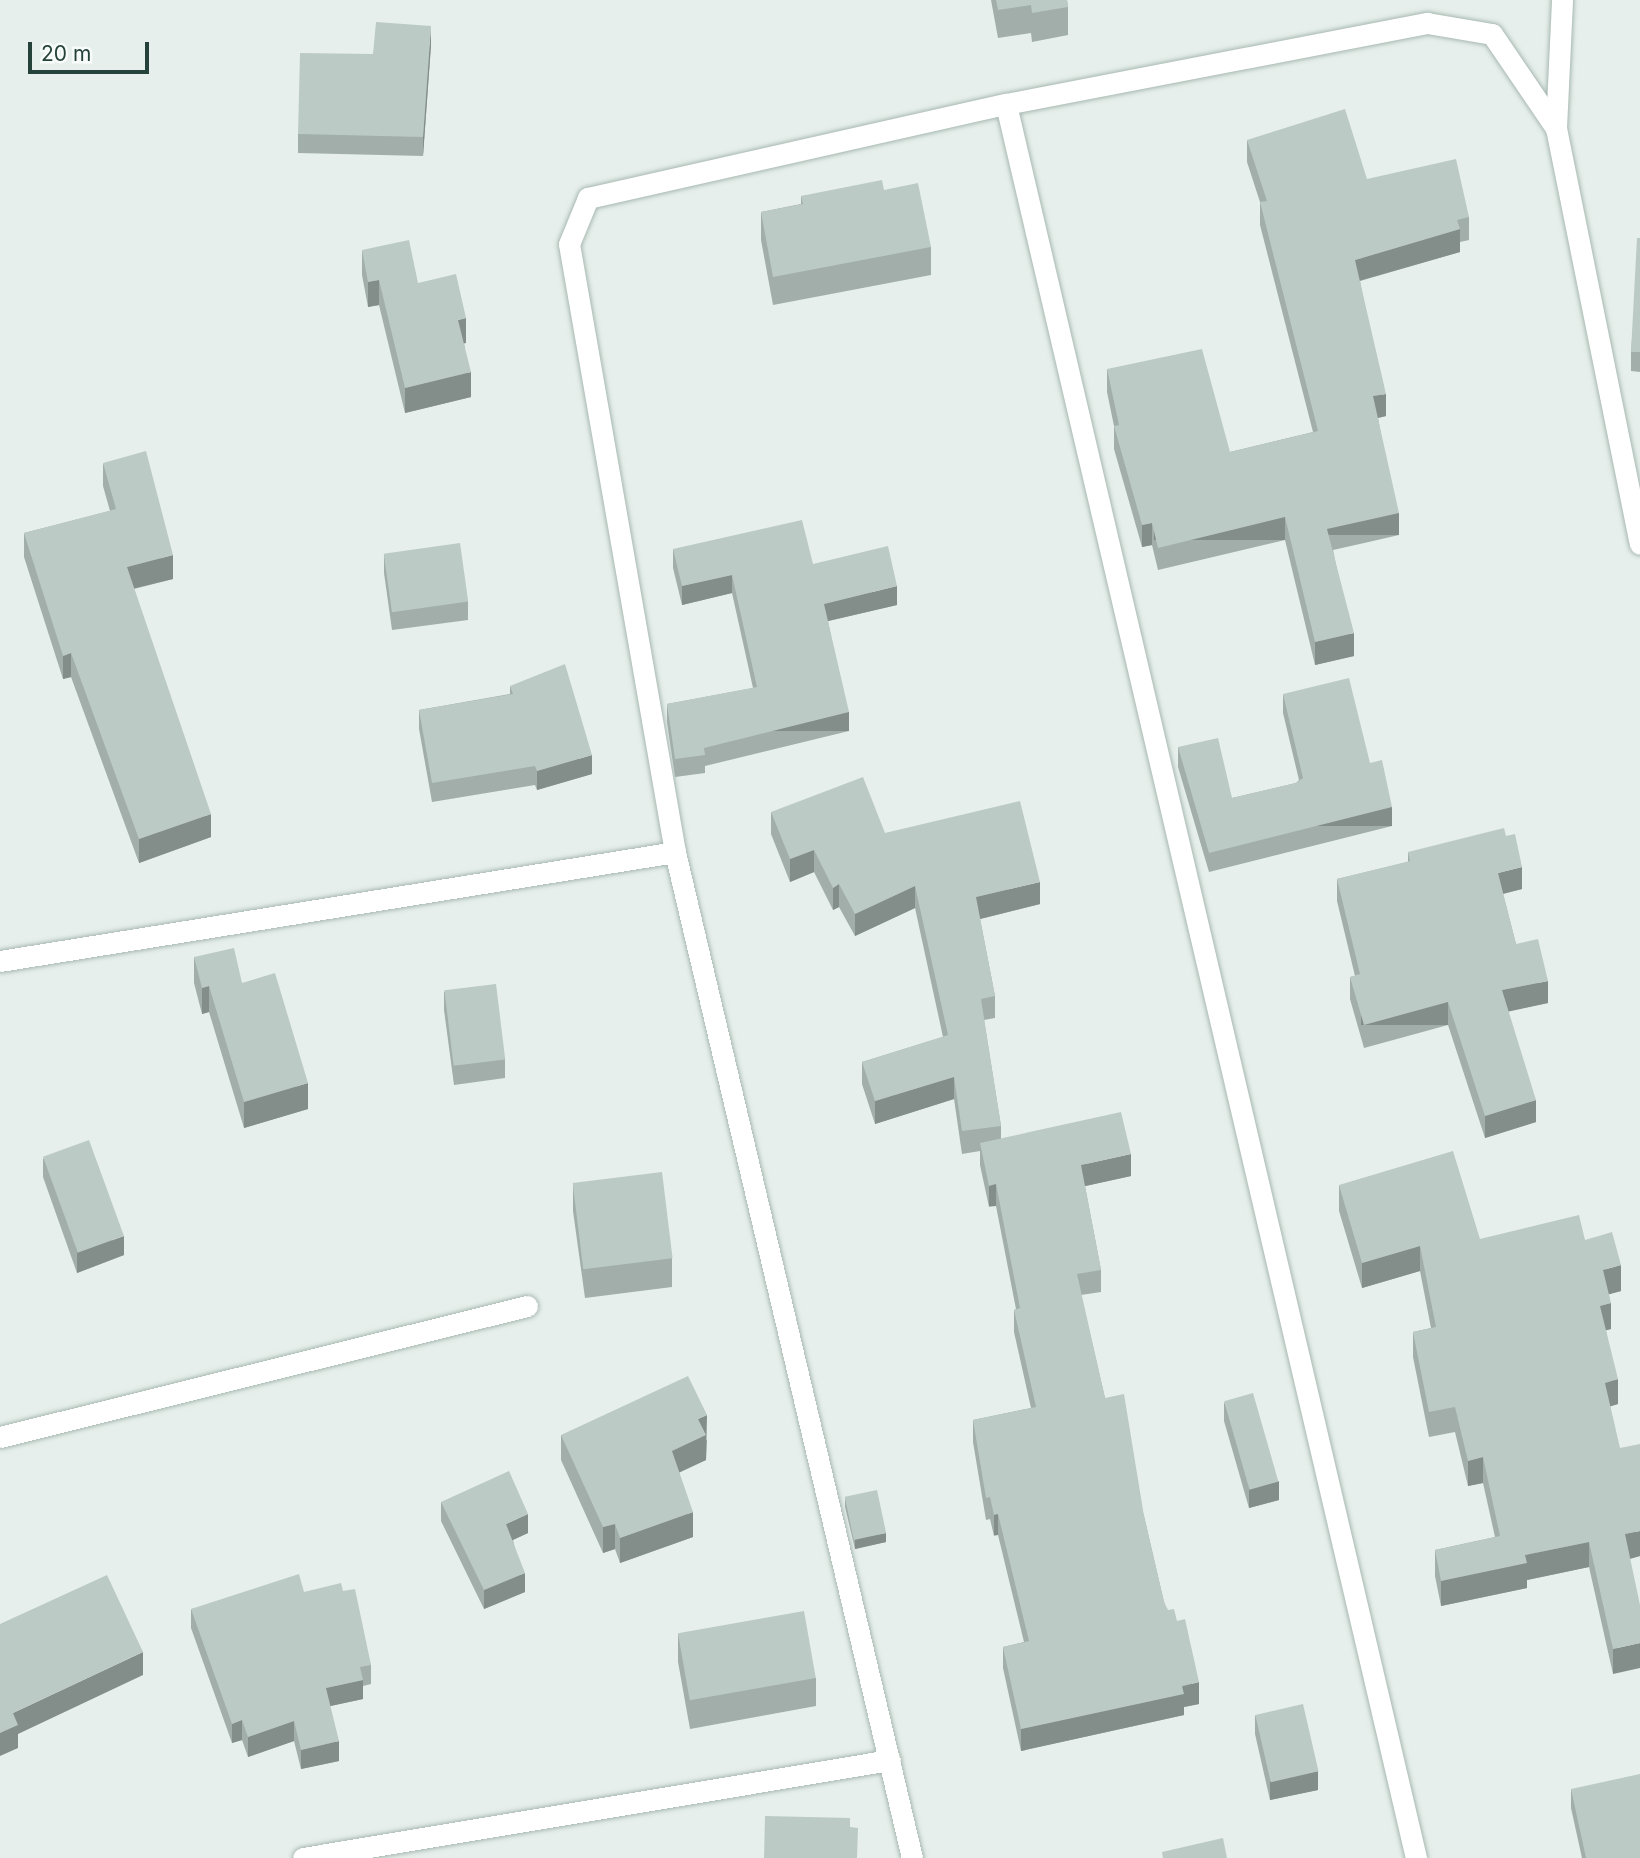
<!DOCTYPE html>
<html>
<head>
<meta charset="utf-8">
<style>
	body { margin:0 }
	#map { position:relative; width:1640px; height:1858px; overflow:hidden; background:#e6efeb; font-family:Inter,sans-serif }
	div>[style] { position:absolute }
	.roads { filter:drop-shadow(0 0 2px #a8b8b2) drop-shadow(0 0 2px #a8b8b2) }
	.minor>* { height:21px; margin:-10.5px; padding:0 10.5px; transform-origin:10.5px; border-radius:10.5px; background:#fff }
	.wall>* { inset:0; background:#a1aea9 }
	.shaded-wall>* { inset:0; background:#838d89; transform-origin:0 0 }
	.building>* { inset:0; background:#bbcac4; transform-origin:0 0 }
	span { translate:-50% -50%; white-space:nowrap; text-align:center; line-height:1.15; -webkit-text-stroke:6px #f7fbf9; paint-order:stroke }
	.scale { position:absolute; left:28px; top:42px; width:121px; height:32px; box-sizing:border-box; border:4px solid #24423a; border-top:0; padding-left:9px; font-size:21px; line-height:24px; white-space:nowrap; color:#24423a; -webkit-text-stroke:5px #f7fbf9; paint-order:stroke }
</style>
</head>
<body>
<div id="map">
	<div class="roads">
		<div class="minor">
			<i style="left:1556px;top:128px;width:128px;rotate:-87.3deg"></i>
			<i style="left:0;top:961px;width:684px;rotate:-9.17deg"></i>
			<i style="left:0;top:1437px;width:543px;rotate:-13.96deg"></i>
			<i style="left:303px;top:1858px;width:595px;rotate:-9.48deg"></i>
			<i style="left:912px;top:1858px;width:1034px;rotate:-103.26deg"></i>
			<i style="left:675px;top:852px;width:617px;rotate:-99.89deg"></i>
			<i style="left:569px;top:244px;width:50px;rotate:-67.6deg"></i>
			<i style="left:588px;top:198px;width:428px;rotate:-12.7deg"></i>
			<i style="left:1416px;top:1858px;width:1801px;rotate:-103.16deg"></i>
			<i style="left:1006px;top:104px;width:429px;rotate:-10.9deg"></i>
			<i style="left:1427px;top:23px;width:66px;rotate:9.6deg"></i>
			<i style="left:1492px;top:34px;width:114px;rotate:55.8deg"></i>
			<i style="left:1556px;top:128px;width:424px;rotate:78.6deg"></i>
		</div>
	</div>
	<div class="wall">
		<i style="clip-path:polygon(991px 0,1067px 0,1068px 7px,1068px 35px,1032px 42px,1031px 33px,998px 38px)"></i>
		<i style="clip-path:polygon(431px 45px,423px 156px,298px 153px,298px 134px)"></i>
		<i style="clip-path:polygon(1247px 140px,1367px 179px,1469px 217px,1469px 240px,1460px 242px,1460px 252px,1360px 281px,1386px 416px,1378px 418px,1399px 535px,1333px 550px,1354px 656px,1315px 665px,1285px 540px,1158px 570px,1152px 545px,1142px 547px,1114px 449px,1114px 426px,1107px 392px,1107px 369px,1230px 452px,1313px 432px,1260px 225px,1260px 202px,1247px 162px)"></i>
		<i style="clip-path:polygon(884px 190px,931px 247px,931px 275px,773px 305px,761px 240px,761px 212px,801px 204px,801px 196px)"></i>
		<i style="clip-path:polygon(1640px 238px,1640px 372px,1631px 371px,1631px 352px)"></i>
		<i style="clip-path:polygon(362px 250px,418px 283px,466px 343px,464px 343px,471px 397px,405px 413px,379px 305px,368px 307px,362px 275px)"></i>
		<i style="clip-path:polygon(103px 463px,173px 579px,134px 589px,211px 837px,139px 863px,71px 677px,63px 679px,24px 557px,24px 533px,110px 511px,103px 486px)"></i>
		<i style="clip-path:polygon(673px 549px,813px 564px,897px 605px,828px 621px,849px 731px,705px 766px,705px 773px,675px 777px,667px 722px,667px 704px,753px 688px,732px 593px,682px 605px,673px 568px)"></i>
		<i style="clip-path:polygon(384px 554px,468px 601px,468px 620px,392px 630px,384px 573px)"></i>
		<i style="clip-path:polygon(510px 686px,592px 774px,537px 790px,535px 785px,432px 802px,419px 729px,419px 710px,510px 694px)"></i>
		<i style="clip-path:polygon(1283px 694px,1370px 763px,1392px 826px,1209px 872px,1178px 767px,1178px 747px,1232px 798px,1296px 783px,1299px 780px,1283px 713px)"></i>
		<i style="clip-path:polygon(771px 812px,885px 833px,1040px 904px,980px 919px,995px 996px,995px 1018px,984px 1020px,1001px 1126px,1001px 1139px,1131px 1176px,1085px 1186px,1101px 1270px,1101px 1292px,1081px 1295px,1105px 1398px,1144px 1516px,1164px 1602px,1199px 1704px,1184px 1707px,1184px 1715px,1021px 1751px,1003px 1668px,1003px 1647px,1024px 1642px,998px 1535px,994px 1536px,990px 1519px,986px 1520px,973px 1442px,973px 1420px,1031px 1408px,1014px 1332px,1014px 1310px,1016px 1309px,996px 1206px,989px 1207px,980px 1165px,980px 1151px,962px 1154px,954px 1099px,875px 1124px,862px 1084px,862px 1062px,943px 1037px,915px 908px,855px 936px,839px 907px,833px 910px,814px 872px,790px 882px,771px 834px)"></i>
		<i style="clip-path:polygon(1408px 852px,1522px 889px,1503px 894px,1516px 944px,1548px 1003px,1508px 1011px,1536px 1122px,1485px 1138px,1448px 1025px,1364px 1048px,1350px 999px,1350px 977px,1355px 976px,1337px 901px,1337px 879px,1408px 862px)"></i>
		<i style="clip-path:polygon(194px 957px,242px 983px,308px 1109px,244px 1128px,209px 1012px,202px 1014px,194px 983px)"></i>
		<i style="clip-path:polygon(444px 991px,505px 1059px,505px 1078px,454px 1085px,444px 1010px)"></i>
		<i style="clip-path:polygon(43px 1158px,124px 1255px,77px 1273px,43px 1177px)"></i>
		<i style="clip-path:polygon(573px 1183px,672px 1258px,672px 1287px,585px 1298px,573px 1211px)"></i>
		<i style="clip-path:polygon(1339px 1185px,1480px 1239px,1585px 1240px,1621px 1291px,1609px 1294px,1611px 1329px,1606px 1330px,1618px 1404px,1610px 1406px,1640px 1556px,1630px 1559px,1613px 1674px,1589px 1567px,1527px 1580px,1527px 1588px,1441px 1606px,1435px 1576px,1435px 1550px,1495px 1537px,1483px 1483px,1468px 1486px,1455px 1432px,1429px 1437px,1413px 1357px,1413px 1332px,1431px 1328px,1420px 1271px,1362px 1288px,1339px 1211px)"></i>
		<i style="clip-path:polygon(1224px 1402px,1279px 1500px,1249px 1508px,1224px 1421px)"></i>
		<i style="clip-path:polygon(561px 1435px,707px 1440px,706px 1460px,679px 1472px,693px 1537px,620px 1563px,615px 1549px,603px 1553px,561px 1460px)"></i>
		<i style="clip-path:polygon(845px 1497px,886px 1542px,855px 1549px,845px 1507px)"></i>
		<i style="clip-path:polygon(441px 1502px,528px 1533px,513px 1540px,525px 1592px,484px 1609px,441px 1521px)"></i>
		<i style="clip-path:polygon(343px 1591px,371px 1665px,371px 1684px,363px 1686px,363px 1699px,330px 1706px,339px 1761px,301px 1769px,294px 1741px,248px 1757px,242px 1740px,232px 1743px,191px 1628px,191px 1609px,304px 1592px)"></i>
		<i style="clip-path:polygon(678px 1634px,816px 1678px,816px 1706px,690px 1729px,678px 1662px)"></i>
		<i style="clip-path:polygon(1255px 1715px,1318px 1790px,1270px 1800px,1255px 1734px)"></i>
		<i style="clip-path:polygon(1571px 1789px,1640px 1858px,1582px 1858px,1571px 1808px)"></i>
	</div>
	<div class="shaded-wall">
		<i style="clip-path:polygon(431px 26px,431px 45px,423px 156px,423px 137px)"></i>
		<i style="clip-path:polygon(1460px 229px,1460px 252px,1355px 282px,1355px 260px)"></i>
		<i style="clip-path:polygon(379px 280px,379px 305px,368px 307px,368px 282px)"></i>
		<i style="clip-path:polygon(466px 318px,466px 343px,458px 345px,458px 320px)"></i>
		<i style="clip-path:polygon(471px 372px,471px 397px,405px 413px,405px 388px)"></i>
		<i style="clip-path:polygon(1386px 394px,1386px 416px,1373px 419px,1373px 396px)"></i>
		<i style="left:1399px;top:513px;width:22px;height:74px;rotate:90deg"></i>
		<i style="left:1285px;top:517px;width:23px;height:131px;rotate:90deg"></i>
		<i style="clip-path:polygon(1152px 523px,1152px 545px,1142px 547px,1142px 525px)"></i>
		<i style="clip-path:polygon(173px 555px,173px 579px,127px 590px,127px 567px)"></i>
		<i style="clip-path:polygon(732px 575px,732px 593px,682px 605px,682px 586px)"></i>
		<i style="clip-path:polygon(897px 586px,897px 605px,824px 622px,824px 604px)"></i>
		<i style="clip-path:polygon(1354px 633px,1354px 656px,1315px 665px,1315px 642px)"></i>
		<i style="clip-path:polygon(71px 653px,71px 677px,63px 679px,63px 656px)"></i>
		<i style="left:849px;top:712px;width:19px;height:149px;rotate:90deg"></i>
		<i style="clip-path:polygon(592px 755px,592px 774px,537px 790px,537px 771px)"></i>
		<i style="left:1392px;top:807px;width:19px;height:189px;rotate:90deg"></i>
		<i style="clip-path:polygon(211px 814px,211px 837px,139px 863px,139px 839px)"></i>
		<i style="clip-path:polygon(814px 850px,814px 872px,790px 882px,790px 859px)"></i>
		<i style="clip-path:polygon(1522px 867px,1522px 889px,1498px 895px,1498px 873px)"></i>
		<i style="clip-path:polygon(1040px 882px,1040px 904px,976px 920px,976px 897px)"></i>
		<i style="clip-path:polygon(839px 884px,839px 907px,833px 910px,833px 888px)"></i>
		<i style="clip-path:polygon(915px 886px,915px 908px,855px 936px,855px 914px)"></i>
		<i style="clip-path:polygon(1548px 981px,1548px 1003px,1502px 1013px,1502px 990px)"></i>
		<i style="clip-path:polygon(209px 986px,209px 1012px,202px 1014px,202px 988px)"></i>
		<i style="left:1448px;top:1002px;width:23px;height:87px;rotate:90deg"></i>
		<i style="clip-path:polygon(954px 1077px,954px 1099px,875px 1124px,875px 1101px)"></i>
		<i style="clip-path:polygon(308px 1083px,308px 1109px,244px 1128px,244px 1102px)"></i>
		<i style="clip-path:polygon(1536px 1100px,1536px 1122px,1485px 1138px,1485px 1116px)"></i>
		<i style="clip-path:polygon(1131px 1154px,1131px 1176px,1081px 1187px,1081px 1165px)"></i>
		<i style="left:996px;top:1184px;width:22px;height:7px;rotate:90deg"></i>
		<i style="clip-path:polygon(124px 1236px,124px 1255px,77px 1273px,77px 1253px)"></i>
		<i style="clip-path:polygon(1420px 1246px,1420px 1271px,1362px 1288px,1362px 1263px)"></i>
		<i style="clip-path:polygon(1621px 1265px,1621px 1291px,1603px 1296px,1603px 1270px)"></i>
		<i style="clip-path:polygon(1611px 1303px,1611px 1329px,1600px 1332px,1600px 1306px)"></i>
		<i style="clip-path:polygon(1618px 1379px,1618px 1404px,1605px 1408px,1605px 1383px)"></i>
		<i style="clip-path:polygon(707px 1415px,706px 1460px,672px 1476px,672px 1451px,698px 1419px)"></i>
		<i style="clip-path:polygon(1483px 1457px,1483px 1483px,1468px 1486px,1468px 1461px)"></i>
		<i style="clip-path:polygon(1279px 1481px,1279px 1500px,1249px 1508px,1249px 1489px)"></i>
		<i style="clip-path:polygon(693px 1512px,693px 1537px,620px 1563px,620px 1538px)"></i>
		<i style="clip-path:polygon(528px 1514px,528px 1533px,506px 1543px,506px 1524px)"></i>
		<i style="left:998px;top:1514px;width:21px;height:4px;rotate:90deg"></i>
		<i style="clip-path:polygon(615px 1524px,615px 1549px,603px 1553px,603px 1527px)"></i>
		<i style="clip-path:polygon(1640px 1531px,1640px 1556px,1625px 1560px,1625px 1534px)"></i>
		<i style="clip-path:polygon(886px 1533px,886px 1542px,855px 1549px,855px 1539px)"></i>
		<i style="clip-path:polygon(1589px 1542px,1589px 1567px,1527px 1580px,1527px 1588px,1441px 1606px,1441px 1581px,1525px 1555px)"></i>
		<i style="clip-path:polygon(525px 1573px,525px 1592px,484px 1609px,484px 1590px)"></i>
		<i style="clip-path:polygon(1640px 1643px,1640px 1668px,1613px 1674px,1613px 1649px)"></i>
		<i style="clip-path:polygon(143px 1652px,143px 1675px,18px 1734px,18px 1748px,0 1756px,0 1733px,13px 1713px)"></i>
		<i style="clip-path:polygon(363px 1680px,363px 1699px,326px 1707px,326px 1688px)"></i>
		<i style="clip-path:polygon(1199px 1682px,1199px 1704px,1184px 1707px,1184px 1715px,1021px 1751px,1021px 1729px)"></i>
		<i style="clip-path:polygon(242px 1720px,242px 1740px,232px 1743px,232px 1724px)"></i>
		<i style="clip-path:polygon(294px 1721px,294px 1741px,248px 1757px,248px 1737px)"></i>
		<i style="clip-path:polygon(339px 1741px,339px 1761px,301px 1769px,301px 1750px)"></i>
		<i style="clip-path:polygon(1318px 1771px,1318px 1790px,1270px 1800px,1270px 1781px)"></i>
	</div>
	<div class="building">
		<i style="clip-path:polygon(996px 0,1067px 0,1068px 7px,1032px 13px,1031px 5px,998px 10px)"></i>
		<i style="clip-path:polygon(376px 22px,431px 26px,423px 137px,298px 134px,300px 53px,373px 54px)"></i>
		<i style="clip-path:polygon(1345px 109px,1367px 179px,1456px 159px,1469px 217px,1457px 220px,1460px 229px,1355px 260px,1386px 394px,1373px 396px,1399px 513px,1327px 529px,1354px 633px,1315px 642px,1285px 517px,1158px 548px,1152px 523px,1142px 525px,1114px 426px,1119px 425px,1107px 369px,1202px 349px,1230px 452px,1318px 431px,1260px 202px,1267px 201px,1247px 140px)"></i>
		<i style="clip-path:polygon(882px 180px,884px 190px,918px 183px,931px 247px,773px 277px,761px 212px,803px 204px,801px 196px)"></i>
		<i style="clip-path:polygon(1637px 238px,1640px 238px,1640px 352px,1631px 352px)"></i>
		<i style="clip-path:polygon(409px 240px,418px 283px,456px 274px,466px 318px,458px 320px,471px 372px,405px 388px,379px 280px,368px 282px,362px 250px)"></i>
		<i style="clip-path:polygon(146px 451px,173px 555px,127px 567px,211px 814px,139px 839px,71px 653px,63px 656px,24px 533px,116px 509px,103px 463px)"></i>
		<i style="clip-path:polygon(802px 520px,813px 564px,888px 546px,897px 586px,824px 604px,849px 712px,704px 748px,705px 755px,675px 759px,667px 704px,757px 687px,732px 575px,682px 586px,673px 549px)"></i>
		<i style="left:460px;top:543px;width:59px;height:77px;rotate:82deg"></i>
		<i style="clip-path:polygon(565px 664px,592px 755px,537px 771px,535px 766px,432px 783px,419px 710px,513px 694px,510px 686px)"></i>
		<i style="clip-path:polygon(1349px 678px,1370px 763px,1382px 760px,1392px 807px,1209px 853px,1178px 747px,1218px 738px,1232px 798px,1296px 783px,1303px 778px,1283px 694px)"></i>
		<i style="clip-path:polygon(863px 777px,885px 833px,1020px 801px,1040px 882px,976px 897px,995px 996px,981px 999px,1001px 1126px,962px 1131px,954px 1077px,875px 1101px,862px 1062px,948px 1035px,915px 886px,855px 914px,839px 884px,833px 888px,814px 850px,790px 859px,771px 812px)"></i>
		<i style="clip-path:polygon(1504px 828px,1506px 836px,1515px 834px,1522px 867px,1498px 873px,1516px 944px,1538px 939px,1548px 981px,1502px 990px,1536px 1100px,1485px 1116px,1448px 1002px,1364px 1025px,1350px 977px,1360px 974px,1337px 879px,1410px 861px,1408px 852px)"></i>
		<i style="clip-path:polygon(234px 948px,242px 983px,275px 973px,308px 1083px,244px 1102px,209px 986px,202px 988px,194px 957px)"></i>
		<i style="left:496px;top:984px;width:76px;height:52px;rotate:83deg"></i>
		<i style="clip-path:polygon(1121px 1112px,1131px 1154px,1081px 1165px,1101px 1270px,1077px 1274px,1105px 1398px,1124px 1394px,1144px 1516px,1164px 1602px,1168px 1610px,1174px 1609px,1177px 1621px,1185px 1619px,1199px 1682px,1182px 1686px,1184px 1694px,1021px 1729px,1003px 1647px,1029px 1641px,998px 1514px,994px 1515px,990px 1497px,986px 1498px,973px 1420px,1036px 1407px,1014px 1310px,1020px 1308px,996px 1184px,989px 1186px,980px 1143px)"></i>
		<i style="left:89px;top:1140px;width:102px;height:49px;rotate:70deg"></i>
		<i style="clip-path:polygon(1453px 1151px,1480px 1239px,1579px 1215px,1585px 1240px,1612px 1232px,1621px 1265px,1603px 1270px,1611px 1303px,1600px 1306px,1618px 1379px,1605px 1383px,1620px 1448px,1640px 1444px,1640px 1531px,1625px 1534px,1640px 1605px,1640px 1643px,1613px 1649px,1589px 1542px,1525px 1555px,1527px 1563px,1441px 1581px,1435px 1550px,1500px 1536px,1483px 1457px,1468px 1461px,1455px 1407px,1429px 1412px,1413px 1332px,1436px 1327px,1420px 1246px,1362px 1263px,1339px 1185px)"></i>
		<i style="left:662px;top:1172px;width:87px;height:90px;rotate:83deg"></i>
		<i style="clip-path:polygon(688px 1376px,707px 1415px,698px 1419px,706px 1435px,672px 1451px,693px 1512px,620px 1538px,615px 1524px,603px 1527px,561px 1435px)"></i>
		<i style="left:1253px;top:1393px;width:92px;height:30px;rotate:74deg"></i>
		<i style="clip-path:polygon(509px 1471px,528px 1514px,506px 1524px,525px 1573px,484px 1590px,441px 1502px)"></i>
		<i style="left:877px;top:1490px;width:44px;height:33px;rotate:78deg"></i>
		<i style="clip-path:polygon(299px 1574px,304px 1592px,341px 1583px,343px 1591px,355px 1589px,371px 1665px,360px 1667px,363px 1680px,326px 1688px,339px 1741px,301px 1750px,294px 1721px,248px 1737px,242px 1720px,232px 1724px,191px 1609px)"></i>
		<i style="clip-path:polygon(107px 1575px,143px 1652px,13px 1713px,18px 1725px,0 1733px,0 1624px)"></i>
		<i style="left:804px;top:1611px;width:68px;height:128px;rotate:80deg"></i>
		<i style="left:1303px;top:1704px;width:69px;height:49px;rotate:77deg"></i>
		<i style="clip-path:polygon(1640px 1774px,1640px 1858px,1586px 1858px,1571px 1789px)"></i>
		<i style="clip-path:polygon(765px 1816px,850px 1818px,850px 1827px,858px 1828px,857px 1858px,764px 1858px)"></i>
		<i style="clip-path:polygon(1223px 1838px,1227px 1858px,1163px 1858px,1162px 1852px)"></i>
	</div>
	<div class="scale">20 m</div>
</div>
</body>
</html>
